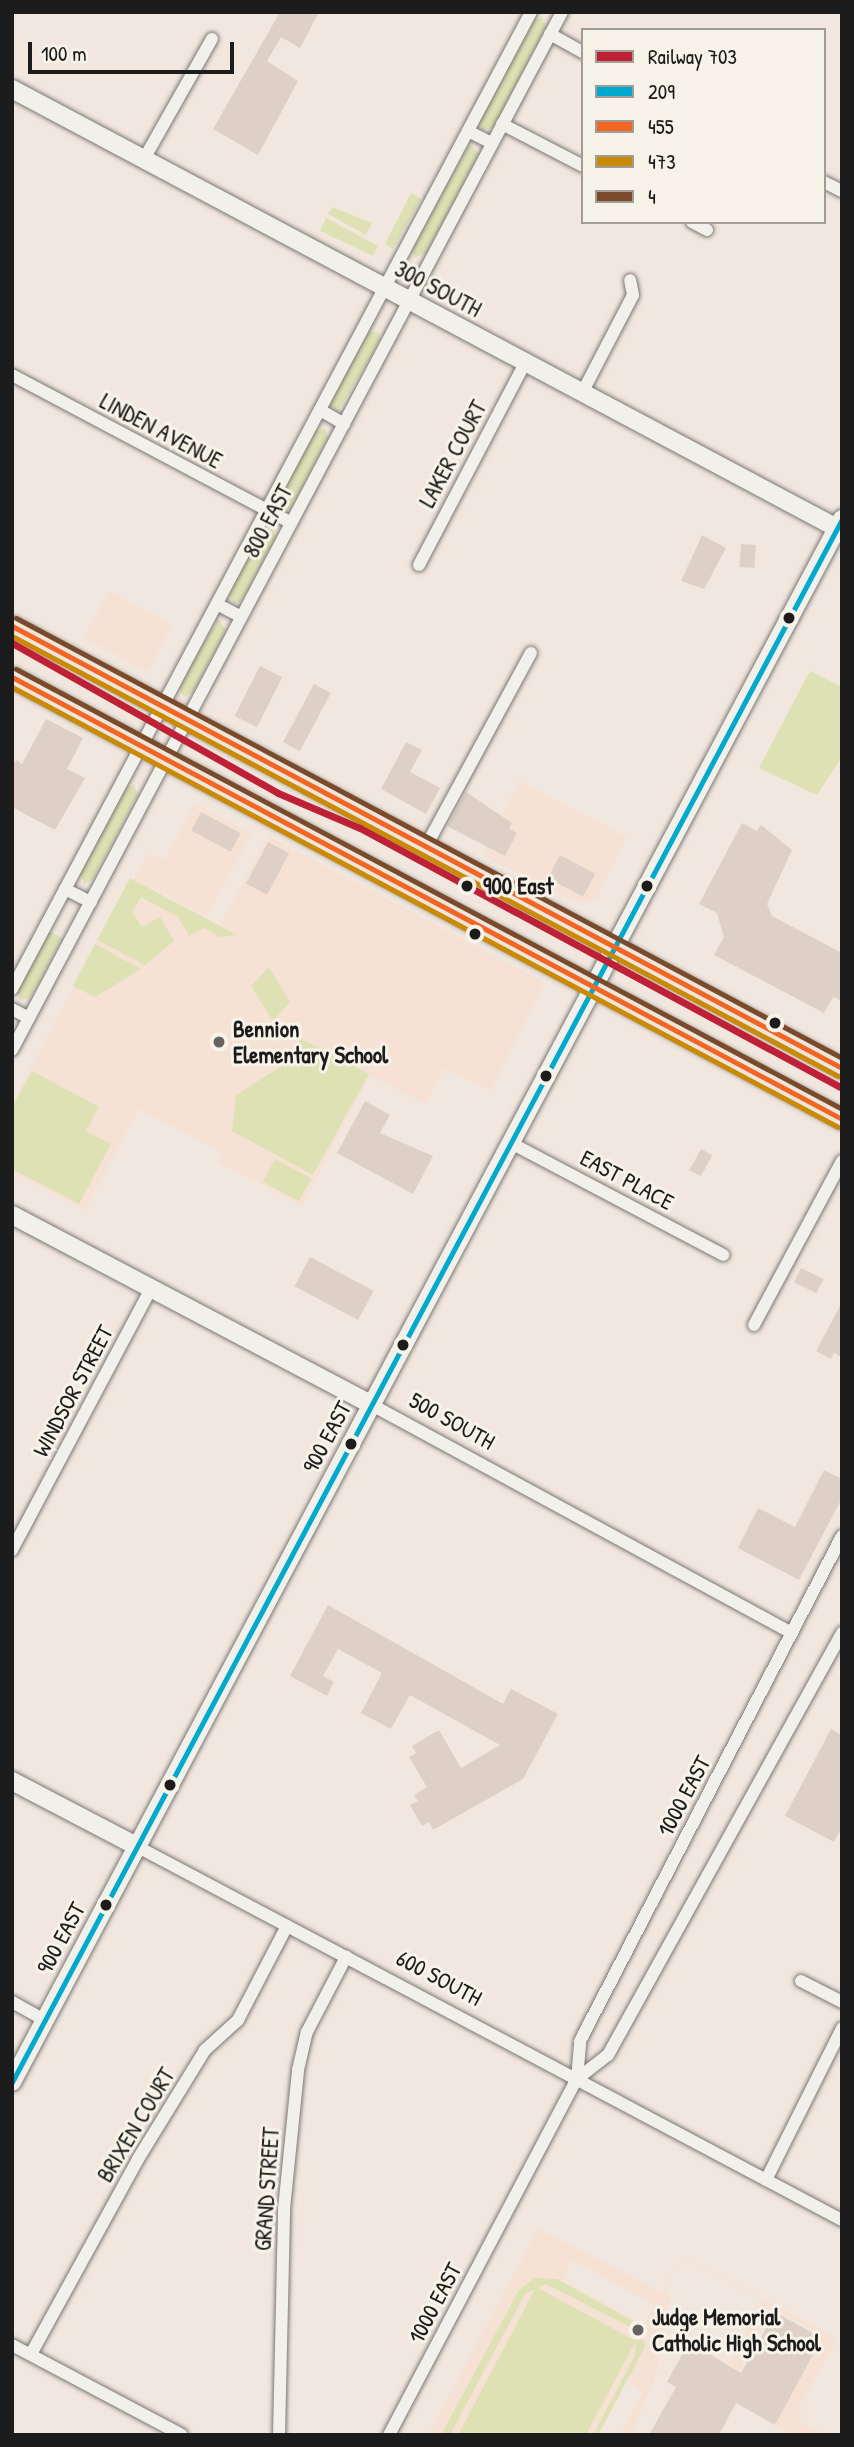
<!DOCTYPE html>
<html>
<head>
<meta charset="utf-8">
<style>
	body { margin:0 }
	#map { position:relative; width:854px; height:2447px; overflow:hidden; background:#f1e7df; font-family:"Patrick Hand",sans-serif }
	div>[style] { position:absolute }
	.built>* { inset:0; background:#f6e2d4; transform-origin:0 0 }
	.green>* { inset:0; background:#dde1b4; transform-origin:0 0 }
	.building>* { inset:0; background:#ded0c7; transform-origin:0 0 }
	.roads { filter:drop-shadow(0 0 2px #7c7774) drop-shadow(0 0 2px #7c7774) }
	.street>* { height:12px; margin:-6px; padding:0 6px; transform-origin:6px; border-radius:6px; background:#f2f0eb }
	.secondary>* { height:18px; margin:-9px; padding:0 9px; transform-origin:9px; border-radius:9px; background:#f2f0eb }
	.primary>* { height:19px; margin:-9.5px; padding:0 9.5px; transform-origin:9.5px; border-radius:9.5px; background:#ece6dd }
	.bus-1>* { height:5px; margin:-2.5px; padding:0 2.5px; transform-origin:2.5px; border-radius:2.5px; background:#00a9ce }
	.bus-2>* { height:5px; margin:-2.5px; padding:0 2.5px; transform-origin:2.5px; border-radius:2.5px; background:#f26522 }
	.bus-3>* { height:5px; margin:-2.5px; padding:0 2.5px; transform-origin:2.5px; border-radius:2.5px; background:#cb8a06 }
	.bus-4>* { height:5px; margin:-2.5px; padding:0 2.5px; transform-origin:2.5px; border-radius:2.5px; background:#7a4b2a }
	.rail-1>* { height:7px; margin:-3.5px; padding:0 3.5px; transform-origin:3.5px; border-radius:3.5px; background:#be2036 }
	.dots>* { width:19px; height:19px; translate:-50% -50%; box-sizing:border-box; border:4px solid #f7f3e8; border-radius:50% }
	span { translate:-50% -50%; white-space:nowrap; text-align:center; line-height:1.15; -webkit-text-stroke:6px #f7f3e8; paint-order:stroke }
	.street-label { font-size:23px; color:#1c1c1c }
	.stop-label { font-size:23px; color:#1c1c1c; font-weight:700 }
	.left { translate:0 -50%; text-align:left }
	.poi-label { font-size:23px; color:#1c1c1c; font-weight:700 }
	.frame { position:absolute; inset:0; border:14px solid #1c1c1c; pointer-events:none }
	.legend { position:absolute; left:581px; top:28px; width:245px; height:196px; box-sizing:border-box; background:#f7f3e8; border:2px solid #9f9d96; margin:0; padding:9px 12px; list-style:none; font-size:21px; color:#1c1c1c }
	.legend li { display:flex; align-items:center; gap:14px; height:35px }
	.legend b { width:35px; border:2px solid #9f9d96 }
	.scale { position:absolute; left:28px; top:42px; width:206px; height:32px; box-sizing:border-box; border:4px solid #1c1c1c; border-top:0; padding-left:9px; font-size:21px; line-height:24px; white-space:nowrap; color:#1c1c1c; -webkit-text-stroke:5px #f7f3e8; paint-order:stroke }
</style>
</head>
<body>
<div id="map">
	<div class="built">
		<i style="left:109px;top:591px;width:72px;height:53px;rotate:28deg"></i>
		<i style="clip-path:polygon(519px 781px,627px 837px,596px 898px,581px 904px,482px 855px)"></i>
		<i style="clip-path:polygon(195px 803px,251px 833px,207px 917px,134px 879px,148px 853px,164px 861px)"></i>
		<i style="clip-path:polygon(268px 836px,545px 983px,490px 1090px,444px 1069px,425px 1104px,370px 1075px,302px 1206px,218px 1162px,223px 1153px,139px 1109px,85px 1210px,12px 1172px,12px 1104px,129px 880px,219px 927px)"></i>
		<i style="clip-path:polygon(evenodd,538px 2228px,665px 2294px,664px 2287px,681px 2256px,838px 2338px,797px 2410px,802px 2413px,799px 2420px,825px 2435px,792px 2435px,775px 2425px,823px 2336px,773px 2308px,732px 2383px,717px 2392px,732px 2366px,689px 2342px,667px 2382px,675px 2387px,648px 2435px,674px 2387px,666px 2383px,689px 2341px,729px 2363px,762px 2300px,681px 2257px,665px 2288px,670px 2297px,657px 2373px,631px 2435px,620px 2435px,643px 2392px,630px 2384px,631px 2373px,599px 2435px,586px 2435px,635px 2341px,536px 2287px,458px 2435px,428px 2435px,538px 2228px,571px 2259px,655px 2306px,643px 2324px,563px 2281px,571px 2259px)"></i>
	</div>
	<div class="green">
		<i style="clip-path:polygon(542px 18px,546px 27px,493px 128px,482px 130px,479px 122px,533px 20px)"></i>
		<i style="clip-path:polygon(470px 144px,479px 154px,426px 253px,415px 257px,411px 249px)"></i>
		<i style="clip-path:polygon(411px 193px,421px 199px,393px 249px,385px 244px)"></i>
		<i style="clip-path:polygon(332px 207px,372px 223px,366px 235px,328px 214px)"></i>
		<i style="clip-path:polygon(326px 218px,378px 246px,373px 256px,320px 231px)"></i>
		<i style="clip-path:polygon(369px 331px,379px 333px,380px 340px,337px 413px,329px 403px)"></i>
		<i style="clip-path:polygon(325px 429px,328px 438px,292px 506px,287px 511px,279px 509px,277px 501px,315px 430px)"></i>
		<i style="clip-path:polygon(266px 527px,274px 530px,275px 539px,242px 600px,234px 604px,228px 594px)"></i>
		<i style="clip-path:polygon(218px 619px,226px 630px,193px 692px,184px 697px,178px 687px)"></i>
		<i style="clip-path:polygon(810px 671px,842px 687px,842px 757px,817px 795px,759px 768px)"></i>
		<i style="clip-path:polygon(134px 785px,138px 794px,93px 879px,84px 884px,80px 873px,125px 788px)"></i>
		<i style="clip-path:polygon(130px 878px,237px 935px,220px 937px,204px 928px,189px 936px,178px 917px,141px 897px,132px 912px,142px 927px,160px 917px,174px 941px,145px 965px,97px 940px)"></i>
		<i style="clip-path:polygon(49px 931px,62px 938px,30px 998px,20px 1000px,17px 992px)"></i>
		<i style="clip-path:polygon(95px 944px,141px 969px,95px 997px,73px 986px)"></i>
		<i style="clip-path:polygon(269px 967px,290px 1002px,273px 1021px,251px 986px)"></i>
		<i style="clip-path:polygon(300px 1038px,369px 1074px,313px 1175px,232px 1131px,236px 1095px,291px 1060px)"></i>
		<i style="clip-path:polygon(32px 1071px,99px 1107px,86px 1131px,111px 1144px,79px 1204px,12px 1169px,12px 1107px)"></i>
		<i style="left:275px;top:1159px;width:41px;height:26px;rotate:28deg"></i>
		<i style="clip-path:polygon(534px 2278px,557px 2279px,631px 2320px,640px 2330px,645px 2347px,598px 2435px,593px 2435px,635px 2355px,636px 2337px,628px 2326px,546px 2284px,525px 2294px,450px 2435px,441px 2435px,519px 2290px)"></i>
		<i style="clip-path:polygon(536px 2287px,636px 2341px,586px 2435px,458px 2435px)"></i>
	</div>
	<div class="building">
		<i style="clip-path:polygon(280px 12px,319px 12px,300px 48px,281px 37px,267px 61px,298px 81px,258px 155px,213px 129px)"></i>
		<i style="clip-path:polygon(702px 535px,726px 548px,704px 589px,681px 581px)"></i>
		<i style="left:741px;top:544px;width:15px;height:23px;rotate:4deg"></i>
		<i style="left:260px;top:666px;width:25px;height:56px;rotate:27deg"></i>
		<i style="left:314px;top:684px;width:19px;height:66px;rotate:28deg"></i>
		<i style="clip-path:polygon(46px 719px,83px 738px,67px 769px,85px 778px,55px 830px,12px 807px,12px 767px,16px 760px,22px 764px)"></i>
		<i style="clip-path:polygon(406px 742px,422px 750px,410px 772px,440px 788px,426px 814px,381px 789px)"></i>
		<i style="clip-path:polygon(466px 792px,512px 823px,509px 829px,517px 833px,505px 856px,447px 826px)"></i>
		<i style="left:201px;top:812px;width:45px;height:21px;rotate:28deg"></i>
		<i style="clip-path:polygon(742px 823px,757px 831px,761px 825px,792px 850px,767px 904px,772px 916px,842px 953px,842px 1001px,833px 997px,824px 1013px,714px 955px,724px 937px,717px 913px,699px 904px)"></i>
		<i style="left:268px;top:842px;width:24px;height:47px;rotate:28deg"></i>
		<i style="left:560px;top:855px;width:40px;height:26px;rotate:28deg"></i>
		<i style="clip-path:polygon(365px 1101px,390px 1115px,380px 1133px,433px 1156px,413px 1194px,337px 1153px)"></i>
		<i style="left:701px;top:1149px;width:13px;height:24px;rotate:29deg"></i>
		<i style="left:310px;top:1257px;width:72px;height:33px;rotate:28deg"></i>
		<i style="left:801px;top:1268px;width:25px;height:16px;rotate:26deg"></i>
		<i style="clip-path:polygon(842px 1302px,842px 1357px,834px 1353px,831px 1359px,816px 1351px)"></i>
		<i style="clip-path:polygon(824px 1470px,842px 1479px,842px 1498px,799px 1580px,738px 1548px,758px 1508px,795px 1527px)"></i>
		<i style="clip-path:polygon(328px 1605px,503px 1704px,511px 1689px,558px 1714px,523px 1779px,433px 1830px,429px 1822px,422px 1826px,410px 1805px,418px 1801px,414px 1795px,427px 1787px,409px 1757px,416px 1753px,412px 1746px,439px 1730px,461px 1768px,500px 1745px,410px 1695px,391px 1729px,361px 1713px,382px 1673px,338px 1649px,323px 1676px,334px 1682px,327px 1696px,290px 1676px)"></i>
		<i style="clip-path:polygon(831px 1729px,842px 1735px,842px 1827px,834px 1842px,785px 1816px)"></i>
		<i style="clip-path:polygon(775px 2312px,822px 2338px,775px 2425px,736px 2403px,719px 2435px,649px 2435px,676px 2387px,667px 2382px,689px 2342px,741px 2373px)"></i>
	</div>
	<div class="roads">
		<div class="street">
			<i style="left:550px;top:34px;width:38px;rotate:29deg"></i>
			<i style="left:502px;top:124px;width:91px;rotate:27.4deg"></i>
			<i style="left:468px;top:131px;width:27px;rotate:27deg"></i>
			<i style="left:144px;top:159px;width:138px;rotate:-60.5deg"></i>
			<i style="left:824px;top:182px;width:20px;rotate:27deg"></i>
			<i style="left:692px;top:222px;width:17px;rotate:28deg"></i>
			<i style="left:12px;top:375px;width:316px;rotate:27.9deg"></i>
			<i style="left:582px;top:393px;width:110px;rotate:-62.5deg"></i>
			<i style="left:633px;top:295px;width:15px;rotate:-101deg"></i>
			<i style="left:320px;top:410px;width:28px;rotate:30deg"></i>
			<i style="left:419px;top:565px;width:228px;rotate:-62.3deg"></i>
			<i style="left:217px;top:604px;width:27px;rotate:28deg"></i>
			<i style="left:425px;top:848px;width:222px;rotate:-61.5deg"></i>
			<i style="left:65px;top:889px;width:29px;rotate:27deg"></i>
			<i style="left:12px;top:989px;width:1106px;rotate:-62.02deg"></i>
			<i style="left:12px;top:1009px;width:19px;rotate:28deg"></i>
			<i style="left:12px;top:1050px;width:1175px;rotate:-62.08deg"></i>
			<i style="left:511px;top:1143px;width:240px;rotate:27.8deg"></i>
			<i style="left:754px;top:1325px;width:186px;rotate:-61.8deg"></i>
			<i style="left:372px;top:1405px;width:478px;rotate:28.5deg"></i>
			<i style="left:12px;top:1550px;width:296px;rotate:-62deg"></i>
			<i style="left:138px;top:1847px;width:797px;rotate:27.92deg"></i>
			<i style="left:801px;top:1981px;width:46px;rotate:27.1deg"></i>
			<i style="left:12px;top:2002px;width:38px;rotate:29deg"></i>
			<i style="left:577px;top:2079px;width:39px;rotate:-38deg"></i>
			<i style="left:608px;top:2055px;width:483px;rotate:-61deg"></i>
			<i style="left:766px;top:2180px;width:170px;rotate:-63.4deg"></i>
			<i style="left:12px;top:2345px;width:192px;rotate:27.9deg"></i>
			<i style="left:31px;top:2354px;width:222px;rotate:-61.2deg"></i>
			<i style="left:138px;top:2159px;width:128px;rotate:-58.4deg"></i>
			<i style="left:205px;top:2050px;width:45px;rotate:-42.3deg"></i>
			<i style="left:238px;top:2020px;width:106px;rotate:-62.5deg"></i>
			<i style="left:279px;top:2435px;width:226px;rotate:-88.7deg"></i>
			<i style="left:284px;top:2209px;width:140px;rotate:-84.2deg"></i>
			<i style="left:298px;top:2070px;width:39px;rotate:-77deg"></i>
			<i style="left:307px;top:2032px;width:85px;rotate:-62.5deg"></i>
			<i style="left:389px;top:2435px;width:403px;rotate:-62.2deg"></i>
			<i style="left:577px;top:2079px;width:38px;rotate:-85deg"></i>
			<i style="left:580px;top:2041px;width:569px;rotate:-62.58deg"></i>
		</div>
		<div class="secondary">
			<i style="left:12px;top:89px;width:935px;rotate:28.02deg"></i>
			<i style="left:12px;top:1215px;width:407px;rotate:27.8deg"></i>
			<i style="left:12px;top:1781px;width:142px;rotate:27.6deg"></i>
			<i style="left:12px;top:2082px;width:1770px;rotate:-62.03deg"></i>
		</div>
		<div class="primary">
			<i style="left:12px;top:626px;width:940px;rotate:28.04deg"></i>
			<i style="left:12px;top:677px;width:940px;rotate:28.04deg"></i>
		</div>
	</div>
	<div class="bus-1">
		<i style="left:12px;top:2082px;width:1770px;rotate:-62.03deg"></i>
	</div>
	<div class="bus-2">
		<i style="left:12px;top:626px;width:940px;rotate:28.04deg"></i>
		<i style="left:12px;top:677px;width:940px;rotate:28.04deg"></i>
	</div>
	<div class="bus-3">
		<i style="left:12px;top:636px;width:936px;rotate:28.04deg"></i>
		<i style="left:12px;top:687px;width:936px;rotate:28.04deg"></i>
	</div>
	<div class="bus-4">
		<i style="left:16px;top:618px;width:936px;rotate:28.04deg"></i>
		<i style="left:16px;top:669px;width:936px;rotate:28.04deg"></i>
	</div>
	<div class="rail-1">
		<i style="left:12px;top:643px;width:305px;rotate:29.4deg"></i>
		<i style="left:278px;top:793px;width:89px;rotate:23.1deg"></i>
		<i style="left:360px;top:828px;width:548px;rotate:28.34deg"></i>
	</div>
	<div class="dots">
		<i style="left:789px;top:618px;background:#1c1c1c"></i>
		<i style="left:467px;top:886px;background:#1c1c1c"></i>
		<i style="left:647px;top:886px;background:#1c1c1c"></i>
		<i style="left:475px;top:934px;background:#1c1c1c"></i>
		<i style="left:775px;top:1023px;background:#1c1c1c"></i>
		<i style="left:219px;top:1042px;background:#676360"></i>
		<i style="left:546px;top:1076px;background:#1c1c1c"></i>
		<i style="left:403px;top:1345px;background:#1c1c1c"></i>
		<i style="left:351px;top:1444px;background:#1c1c1c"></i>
		<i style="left:170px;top:1785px;background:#1c1c1c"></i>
		<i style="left:106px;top:1905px;background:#1c1c1c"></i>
		<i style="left:638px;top:2330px;background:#676360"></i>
	</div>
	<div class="street-label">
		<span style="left:438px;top:289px;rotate:28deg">300 SOUTH</span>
		<span style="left:161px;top:431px;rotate:28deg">LINDEN AVENUE</span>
		<span style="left:453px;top:454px;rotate:-62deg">LAKER COURT</span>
		<span style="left:268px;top:521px;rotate:-62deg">800 EAST</span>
		<span style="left:627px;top:1180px;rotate:28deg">EAST PLACE</span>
		<span style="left:73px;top:1391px;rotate:-62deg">WINDSOR STREET</span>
		<span style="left:452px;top:1421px;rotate:29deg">500 SOUTH</span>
		<span style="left:327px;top:1437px;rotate:-62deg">900 EAST</span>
		<span style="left:684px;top:1796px;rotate:-62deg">1000 EAST</span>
		<span style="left:61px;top:1938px;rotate:-62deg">900 EAST</span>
		<span style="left:439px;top:1978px;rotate:28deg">600 SOUTH</span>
		<span style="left:136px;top:2125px;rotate:-59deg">BRIXEN COURT</span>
		<span style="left:267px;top:2189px;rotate:-86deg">GRAND STREET</span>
		<span style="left:435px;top:2303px;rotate:-62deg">1000 EAST</span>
	</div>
	<div class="stop-label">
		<span class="left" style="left:483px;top:886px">900 East</span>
	</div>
	<div class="poi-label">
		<span class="left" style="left:233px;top:1042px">Bennion<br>Elementary School</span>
		<span class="left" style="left:652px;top:2330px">Judge Memorial<br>Catholic High School</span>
	</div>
	<div class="frame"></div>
	<ul class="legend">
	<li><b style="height:9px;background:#be2036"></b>Railway 703</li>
	<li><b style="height:9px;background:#00a9ce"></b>209</li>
	<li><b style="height:9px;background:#f26522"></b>455</li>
	<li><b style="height:9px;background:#cb8a06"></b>473</li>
	<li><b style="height:9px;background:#7a4b2a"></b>4</li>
	</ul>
	<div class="scale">100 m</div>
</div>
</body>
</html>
